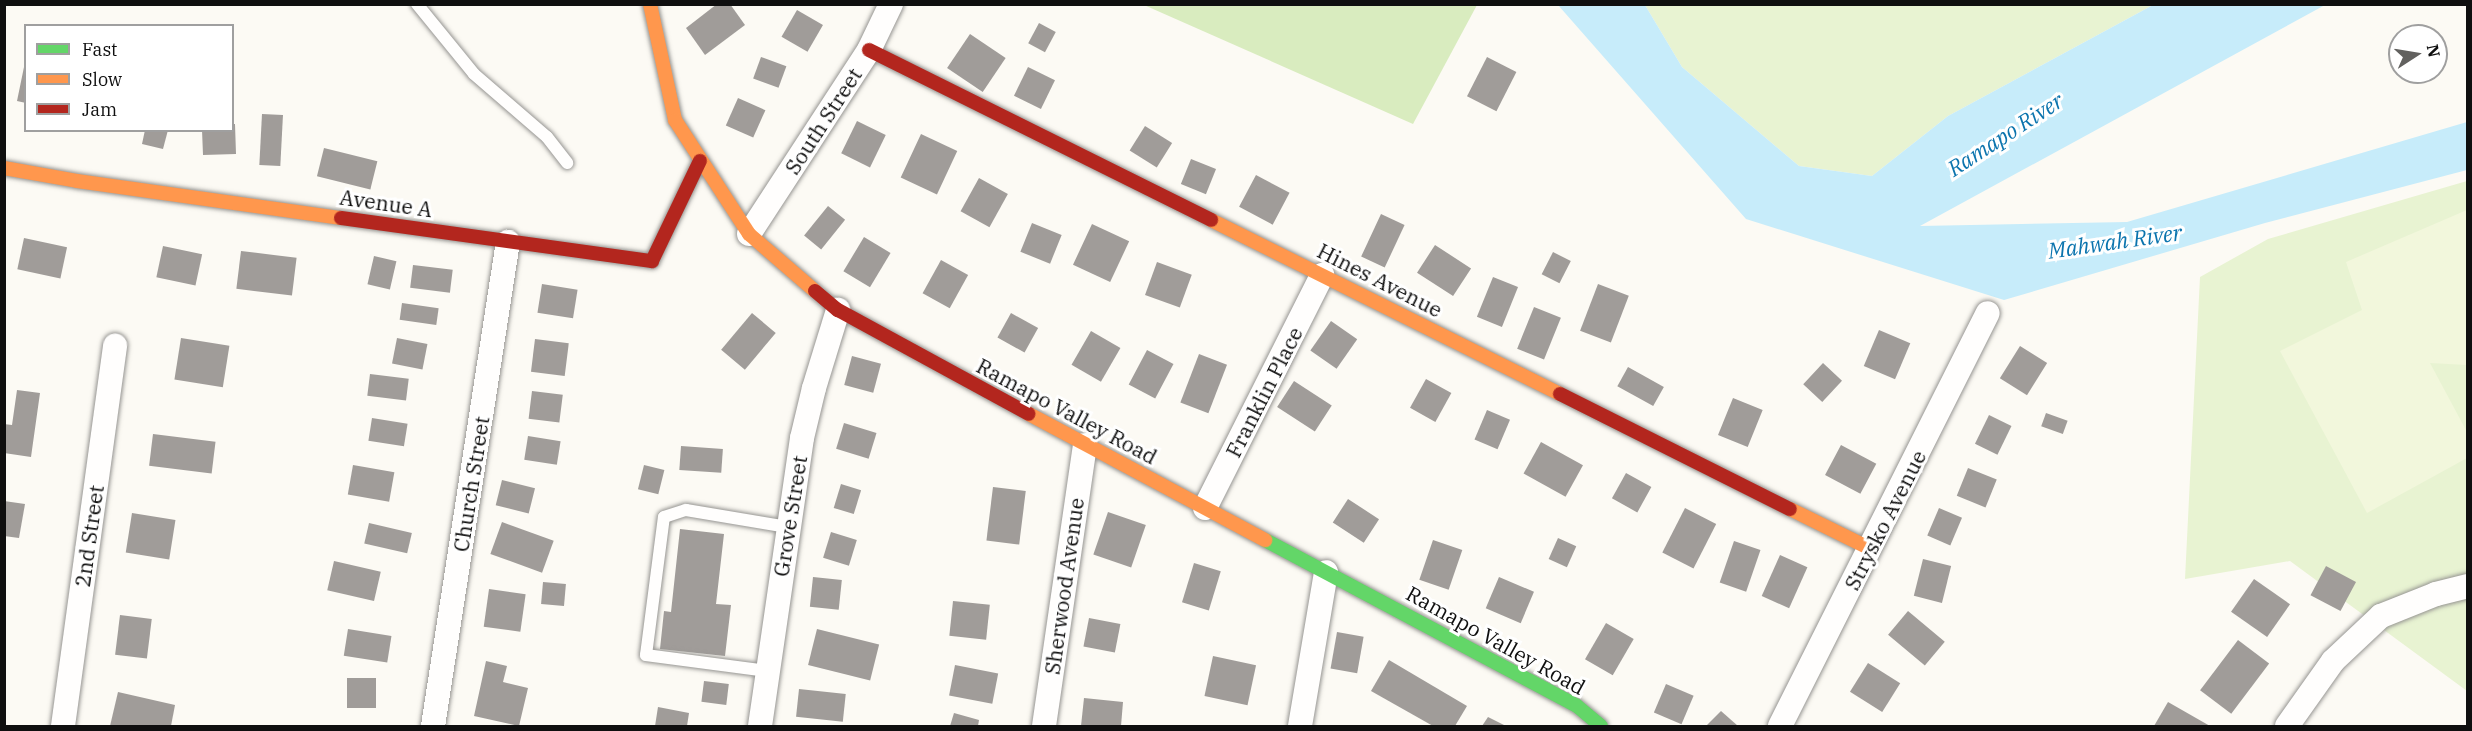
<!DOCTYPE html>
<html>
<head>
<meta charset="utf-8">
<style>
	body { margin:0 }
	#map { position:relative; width:2472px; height:731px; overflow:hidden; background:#fcfaf4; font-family:"IBM Plex Serif",serif }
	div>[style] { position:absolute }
	.green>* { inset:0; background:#e8f3d2 }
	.forest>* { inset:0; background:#d9ecbf }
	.pitch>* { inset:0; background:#f2f7dc }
	.water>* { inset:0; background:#c7ecfa }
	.building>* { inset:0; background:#a09c99; transform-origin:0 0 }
	.roads { filter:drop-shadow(0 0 2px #969592) drop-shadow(0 0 2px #969592) }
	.lane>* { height:12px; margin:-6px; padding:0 6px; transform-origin:6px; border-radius:6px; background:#fffefd }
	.street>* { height:24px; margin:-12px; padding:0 12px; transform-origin:12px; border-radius:12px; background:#fffefd }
	.fast>* { height:14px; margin:-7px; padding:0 7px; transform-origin:7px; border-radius:7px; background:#63d668 }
	.slow>* { height:14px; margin:-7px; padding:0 7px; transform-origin:7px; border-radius:7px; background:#ff974d }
	.jam>* { height:14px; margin:-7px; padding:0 7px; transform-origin:7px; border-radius:7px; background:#b3261e }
	span { translate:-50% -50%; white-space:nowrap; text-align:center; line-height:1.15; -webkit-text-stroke:6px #fff; paint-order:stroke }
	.street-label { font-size:21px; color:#0f0f0f }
	.water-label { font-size:22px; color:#0b74ae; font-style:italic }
	.frame { position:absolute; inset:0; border:6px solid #0f0f0f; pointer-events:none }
	.legend { position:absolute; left:24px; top:24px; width:210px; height:108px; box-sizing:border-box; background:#fff; border:2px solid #9f9f9f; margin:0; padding:8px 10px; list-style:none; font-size:18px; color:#0f0f0f }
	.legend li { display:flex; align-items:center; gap:12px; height:30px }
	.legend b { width:30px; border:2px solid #9f9f9f }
	.north { position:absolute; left:2388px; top:24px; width:60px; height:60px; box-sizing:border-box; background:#fff; border:2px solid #9f9f9f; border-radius:50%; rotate:78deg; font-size:16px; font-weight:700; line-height:24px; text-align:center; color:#0f0f0f }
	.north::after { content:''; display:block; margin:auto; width:21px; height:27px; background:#62615f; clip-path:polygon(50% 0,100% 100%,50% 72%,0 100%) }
</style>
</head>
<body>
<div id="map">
	<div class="green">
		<i style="clip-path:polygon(1645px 5px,2153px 5px,1948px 116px,1872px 176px,1799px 166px,1682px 67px)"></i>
		<i style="clip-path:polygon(2467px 181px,2467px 691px,2290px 561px,2185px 579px,2200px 277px,2268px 239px)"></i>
	</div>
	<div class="forest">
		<i style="clip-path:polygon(1144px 5px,1477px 5px,1413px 124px)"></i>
	</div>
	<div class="pitch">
		<i style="clip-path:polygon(2467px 210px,2467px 365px,2430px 363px,2467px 432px,2467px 458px,2367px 513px,2280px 351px,2362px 310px,2346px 262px)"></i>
	</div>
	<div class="water">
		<i style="clip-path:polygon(1558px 5px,1645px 5px,1682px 67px,1799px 166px,1872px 176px,1948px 116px,2153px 5px,2325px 5px,1920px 226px,2127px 222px,2467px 122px,2467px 170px,2265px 223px,2004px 300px,1746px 219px)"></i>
	</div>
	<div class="building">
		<i style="clip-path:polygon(717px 4px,730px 4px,745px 25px,705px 55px,686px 28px)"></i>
		<i style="left:797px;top:10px;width:30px;height:31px;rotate:30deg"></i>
		<i style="left:1039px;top:23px;width:19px;height:23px;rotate:28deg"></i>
		<i style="left:970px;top:34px;width:43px;height:41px;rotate:34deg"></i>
		<i style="left:761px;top:57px;width:27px;height:23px;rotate:20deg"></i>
		<i style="left:1487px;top:57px;width:33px;height:44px;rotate:27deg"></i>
		<i style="clip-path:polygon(24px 67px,26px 67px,26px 103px,17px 101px)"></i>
		<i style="left:1028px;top:67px;width:30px;height:32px;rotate:26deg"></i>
		<i style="left:738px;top:98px;width:30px;height:30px;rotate:24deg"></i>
		<i style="left:262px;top:114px;width:21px;height:51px;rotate:3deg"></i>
		<i style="left:857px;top:121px;width:32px;height:36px;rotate:26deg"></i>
		<i style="clip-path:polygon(232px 124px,235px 124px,236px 154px,203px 155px,202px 130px,232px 130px)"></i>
		<i style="left:1145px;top:126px;width:32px;height:29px;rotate:32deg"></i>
		<i style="clip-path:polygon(145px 130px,168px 130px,163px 149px,142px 144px)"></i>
		<i style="left:921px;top:134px;width:40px;height:48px;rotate:25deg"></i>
		<i style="left:324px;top:148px;width:55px;height:29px;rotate:14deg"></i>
		<i style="left:1191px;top:159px;width:27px;height:27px;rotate:22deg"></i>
		<i style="left:1256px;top:175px;width:38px;height:36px;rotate:28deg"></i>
		<i style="left:979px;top:178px;width:33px;height:38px;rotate:29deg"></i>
		<i style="left:828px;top:206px;width:22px;height:38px;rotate:39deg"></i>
		<i style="left:1381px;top:214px;width:26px;height:47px;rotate:25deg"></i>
		<i style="left:1032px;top:223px;width:32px;height:31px;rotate:22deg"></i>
		<i style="left:1092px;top:224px;width:41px;height:45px;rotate:25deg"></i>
		<i style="left:864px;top:237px;width:31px;height:40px;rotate:31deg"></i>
		<i style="left:24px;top:238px;width:44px;height:32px;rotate:12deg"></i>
		<i style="left:1435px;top:245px;width:43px;height:33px;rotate:33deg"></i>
		<i style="left:163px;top:246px;width:40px;height:32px;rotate:12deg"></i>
		<i style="left:241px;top:251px;width:56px;height:38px;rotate:7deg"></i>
		<i style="left:1553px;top:252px;width:20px;height:25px;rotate:27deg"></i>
		<i style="left:374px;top:256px;width:23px;height:29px;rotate:13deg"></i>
		<i style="left:941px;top:260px;width:31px;height:38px;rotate:29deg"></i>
		<i style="left:1157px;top:262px;width:37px;height:35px;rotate:20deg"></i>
		<i style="left:413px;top:265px;width:40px;height:23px;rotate:7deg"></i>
		<i style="left:1493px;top:277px;width:27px;height:43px;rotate:22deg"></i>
		<i style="left:542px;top:284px;width:36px;height:29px;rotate:9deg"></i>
		<i style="left:1598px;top:284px;width:33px;height:50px;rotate:21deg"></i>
		<i style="left:402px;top:303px;width:37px;height:17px;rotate:8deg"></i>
		<i style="left:1534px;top:307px;width:29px;height:45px;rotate:22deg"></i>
		<i style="left:752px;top:313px;width:31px;height:48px;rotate:40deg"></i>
		<i style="left:1011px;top:313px;width:31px;height:28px;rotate:29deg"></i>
		<i style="left:1331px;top:321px;width:32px;height:36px;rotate:35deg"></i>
		<i style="left:1879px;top:330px;width:34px;height:39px;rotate:23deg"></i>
		<i style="left:1091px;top:331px;width:34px;height:39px;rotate:30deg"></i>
		<i style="left:181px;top:338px;width:49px;height:42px;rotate:9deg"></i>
		<i style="left:397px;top:338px;width:31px;height:26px;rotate:11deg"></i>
		<i style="left:535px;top:339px;width:34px;height:33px;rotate:7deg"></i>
		<i style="left:2020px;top:346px;width:32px;height:38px;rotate:32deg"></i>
		<i style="left:1147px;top:350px;width:30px;height:39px;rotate:28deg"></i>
		<i style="left:1199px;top:354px;width:30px;height:52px;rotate:21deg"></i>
		<i style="left:852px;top:356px;width:30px;height:30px;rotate:15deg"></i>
		<i style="left:1823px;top:363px;width:26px;height:29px;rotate:43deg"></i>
		<i style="left:1628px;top:367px;width:41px;height:22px;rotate:29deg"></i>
		<i style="left:370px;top:374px;width:39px;height:22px;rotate:7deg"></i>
		<i style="left:1426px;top:379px;width:29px;height:33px;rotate:29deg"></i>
		<i style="left:1294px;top:381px;width:45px;height:31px;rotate:33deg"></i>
		<i style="clip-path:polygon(17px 390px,40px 393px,31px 457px,4px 453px,4px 424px,12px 425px)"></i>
		<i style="left:532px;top:391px;width:31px;height:28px;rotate:7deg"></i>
		<i style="left:1733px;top:398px;width:32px;height:40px;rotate:22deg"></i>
		<i style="left:1487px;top:410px;width:25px;height:32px;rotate:23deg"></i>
		<i style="left:2046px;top:413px;width:23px;height:14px;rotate:20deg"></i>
		<i style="left:1989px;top:415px;width:25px;height:32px;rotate:26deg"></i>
		<i style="left:372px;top:418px;width:36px;height:23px;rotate:9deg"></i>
		<i style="left:844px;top:423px;width:34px;height:27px;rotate:17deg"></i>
		<i style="left:153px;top:434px;width:63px;height:32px;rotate:7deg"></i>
		<i style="left:528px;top:436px;width:33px;height:24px;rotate:9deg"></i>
		<i style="left:1541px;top:442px;width:48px;height:36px;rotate:29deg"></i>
		<i style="left:1841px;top:445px;width:40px;height:34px;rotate:28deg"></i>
		<i style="left:681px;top:446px;width:42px;height:24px;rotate:4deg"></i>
		<i style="left:353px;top:465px;width:42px;height:30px;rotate:10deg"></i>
		<i style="left:644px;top:465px;width:21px;height:25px;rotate:14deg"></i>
		<i style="left:1968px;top:468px;width:31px;height:30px;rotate:22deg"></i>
		<i style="left:1626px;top:473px;width:29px;height:29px;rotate:29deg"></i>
		<i style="left:502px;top:480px;width:34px;height:26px;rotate:14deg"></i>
		<i style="left:841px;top:484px;width:21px;height:25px;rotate:17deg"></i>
		<i style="left:993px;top:487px;width:33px;height:54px;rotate:7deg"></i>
		<i style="left:1348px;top:499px;width:37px;height:28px;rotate:33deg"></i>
		<i style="clip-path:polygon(4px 501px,25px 504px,19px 538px,4px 536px)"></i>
		<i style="left:1685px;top:508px;width:35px;height:50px;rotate:27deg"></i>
		<i style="left:1939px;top:508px;width:25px;height:30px;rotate:23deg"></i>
		<i style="left:1108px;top:512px;width:40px;height:45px;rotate:19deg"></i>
		<i style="left:132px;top:513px;width:44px;height:40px;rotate:9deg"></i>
		<i style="left:502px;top:522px;width:55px;height:34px;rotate:20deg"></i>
		<i style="left:369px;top:523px;width:44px;height:21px;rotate:13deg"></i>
		<i style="clip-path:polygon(680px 529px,724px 534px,716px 604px,731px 605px,725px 656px,660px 649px,664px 611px,671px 612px)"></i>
		<i style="left:831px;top:532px;width:27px;height:27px;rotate:17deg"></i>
		<i style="left:1558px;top:538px;width:20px;height:23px;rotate:24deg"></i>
		<i style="left:1433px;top:540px;width:31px;height:42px;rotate:19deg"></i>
		<i style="left:1734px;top:541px;width:28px;height:44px;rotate:19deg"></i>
		<i style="left:1780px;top:555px;width:30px;height:45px;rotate:24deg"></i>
		<i style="left:1923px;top:559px;width:29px;height:38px;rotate:14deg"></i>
		<i style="left:334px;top:561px;width:48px;height:30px;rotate:13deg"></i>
		<i style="left:1194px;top:563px;width:28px;height:41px;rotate:17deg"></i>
		<i style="left:2326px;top:566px;width:34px;height:33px;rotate:28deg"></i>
		<i style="left:813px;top:577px;width:29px;height:30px;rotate:6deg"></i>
		<i style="left:1499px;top:577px;width:38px;height:34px;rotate:23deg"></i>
		<i style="left:2254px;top:579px;width:44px;height:40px;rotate:35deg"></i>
		<i style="left:543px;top:582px;width:23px;height:22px;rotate:5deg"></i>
		<i style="left:489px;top:589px;width:37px;height:38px;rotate:8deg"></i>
		<i style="left:953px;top:601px;width:37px;height:35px;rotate:6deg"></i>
		<i style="left:1908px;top:611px;width:48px;height:31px;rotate:40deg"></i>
		<i style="left:120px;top:615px;width:32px;height:40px;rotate:7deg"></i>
		<i style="left:1089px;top:618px;width:32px;height:29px;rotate:11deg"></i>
		<i style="left:1606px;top:623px;width:32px;height:42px;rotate:30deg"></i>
		<i style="left:348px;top:629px;width:44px;height:27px;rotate:9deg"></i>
		<i style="left:817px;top:629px;width:64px;height:37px;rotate:14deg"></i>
		<i style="left:1337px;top:632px;width:27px;height:37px;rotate:10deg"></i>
		<i style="left:2238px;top:640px;width:39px;height:63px;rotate:37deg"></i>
		<i style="left:1213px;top:656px;width:44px;height:41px;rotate:12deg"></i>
		<i style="clip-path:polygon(1389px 660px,1467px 706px,1455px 726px,1433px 726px,1371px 691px)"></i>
		<i style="clip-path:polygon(486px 661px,507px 666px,503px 682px,528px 688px,519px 726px,474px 716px)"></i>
		<i style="left:1868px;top:663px;width:38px;height:34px;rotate:32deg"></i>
		<i style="left:955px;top:665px;width:44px;height:31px;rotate:11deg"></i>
		<i style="left:347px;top:678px;width:29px;height:30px"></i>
		<i style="left:704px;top:681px;width:25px;height:21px;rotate:7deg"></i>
		<i style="left:1666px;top:684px;width:30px;height:31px;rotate:23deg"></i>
		<i style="left:799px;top:689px;width:47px;height:28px;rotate:6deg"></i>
		<i style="clip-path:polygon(118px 692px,175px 705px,171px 726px,110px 726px)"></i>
		<i style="clip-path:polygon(1084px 698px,1123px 702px,1121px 726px,1081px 726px)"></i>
		<i style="clip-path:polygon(2168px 702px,2210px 726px,2154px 726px)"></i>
		<i style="clip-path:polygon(658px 707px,689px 713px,687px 726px,655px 726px)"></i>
		<i style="clip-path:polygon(1721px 711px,1738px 726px,1706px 726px)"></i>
		<i style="clip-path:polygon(954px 713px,979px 720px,978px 726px,950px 726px)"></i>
		<i style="clip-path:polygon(1488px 717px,1506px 726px,1482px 726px)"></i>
	</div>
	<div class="roads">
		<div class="lane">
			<i style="left:417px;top:4px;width:90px;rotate:50.8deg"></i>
			<i style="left:474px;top:74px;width:96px;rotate:40.8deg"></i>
			<i style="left:547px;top:137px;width:33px;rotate:52deg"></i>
			<i style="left:767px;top:671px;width:122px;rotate:-172.5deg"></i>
			<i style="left:646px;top:655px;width:139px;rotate:-82.6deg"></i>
			<i style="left:664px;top:517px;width:23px;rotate:-18deg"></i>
			<i style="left:686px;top:510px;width:103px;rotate:9.5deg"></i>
		</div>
		<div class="street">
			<i style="left:749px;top:234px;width:220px;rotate:-56.9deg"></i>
			<i style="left:869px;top:50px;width:51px;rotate:-64.4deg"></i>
			<i style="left:1205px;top:508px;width:261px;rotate:-63.3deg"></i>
			<i style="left:63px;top:726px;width:384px;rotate:-82.2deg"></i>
			<i style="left:433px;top:726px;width:490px;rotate:-81.2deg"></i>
			<i style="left:760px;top:726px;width:291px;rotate:-81.7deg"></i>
			<i style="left:802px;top:438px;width:51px;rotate:-76.5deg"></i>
			<i style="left:814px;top:388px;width:82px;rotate:-72.9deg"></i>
			<i style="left:1044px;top:726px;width:284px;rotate:-81.7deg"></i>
			<i style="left:1300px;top:726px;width:156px;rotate:-80.4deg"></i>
			<i style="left:1780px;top:726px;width:462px;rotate:-63.3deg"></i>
			<i style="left:2287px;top:726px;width:80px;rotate:-54.7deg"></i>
			<i style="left:2333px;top:661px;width:66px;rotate:-43.2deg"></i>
			<i style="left:2381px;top:616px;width:59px;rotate:-21.8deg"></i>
			<i style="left:2436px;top:594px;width:33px;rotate:-14deg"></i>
		</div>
		<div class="fast">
			<i style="left:1265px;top:540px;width:353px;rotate:28deg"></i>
			<i style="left:1577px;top:706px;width:31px;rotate:40deg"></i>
		</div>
		<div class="slow">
			<i style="left:650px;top:4px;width:119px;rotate:77.8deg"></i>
			<i style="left:675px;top:120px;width:136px;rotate:57deg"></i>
			<i style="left:749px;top:234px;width:87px;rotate:40.8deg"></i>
			<i style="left:4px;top:168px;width:74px;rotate:10.1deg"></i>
			<i style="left:77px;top:181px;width:267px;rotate:8deg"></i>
			<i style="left:1211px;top:220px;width:390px;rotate:26.5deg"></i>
			<i style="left:1029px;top:414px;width:268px;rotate:28.1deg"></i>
			<i style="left:1790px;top:509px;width:90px;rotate:26.3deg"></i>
		</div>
		<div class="jam">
			<i style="left:869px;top:50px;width:382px;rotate:26.4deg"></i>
			<i style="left:341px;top:218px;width:314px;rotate:7.9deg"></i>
			<i style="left:652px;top:261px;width:111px;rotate:-64.4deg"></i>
			<i style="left:815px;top:291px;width:30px;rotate:40deg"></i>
			<i style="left:838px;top:310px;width:217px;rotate:28.6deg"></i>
			<i style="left:1560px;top:394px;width:257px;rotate:26.6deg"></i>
		</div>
	</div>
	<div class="street-label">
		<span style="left:823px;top:121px;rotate:-57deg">South Street</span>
		<span style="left:386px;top:203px;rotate:8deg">Avenue A</span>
		<span style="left:1380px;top:280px;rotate:27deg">Hines Avenue</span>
		<span style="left:1264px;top:392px;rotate:-63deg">Franklin Place</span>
		<span style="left:1067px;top:411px;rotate:28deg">Ramapo Valley Road</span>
		<span style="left:471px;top:484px;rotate:-81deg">Church Street</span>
		<span style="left:790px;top:516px;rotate:-81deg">Grove Street</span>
		<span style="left:1885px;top:520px;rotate:-63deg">Strysko Avenue</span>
		<span style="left:89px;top:536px;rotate:-82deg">2nd Street</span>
		<span style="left:1064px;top:586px;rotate:-82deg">Sherwood Avenue</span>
		<span style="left:1496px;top:640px;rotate:29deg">Ramapo Valley Road</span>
	</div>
	<div class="water-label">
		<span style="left:2005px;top:134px;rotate:-33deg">Ramapo River</span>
		<span style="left:2115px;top:241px;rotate:-8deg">Mahwah River</span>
	</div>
	<div class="frame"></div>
	<ul class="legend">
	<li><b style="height:8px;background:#63d668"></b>Fast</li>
	<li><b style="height:8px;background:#ff974d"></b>Slow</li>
	<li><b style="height:8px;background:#b3261e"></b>Jam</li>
	</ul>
	<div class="north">N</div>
</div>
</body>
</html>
